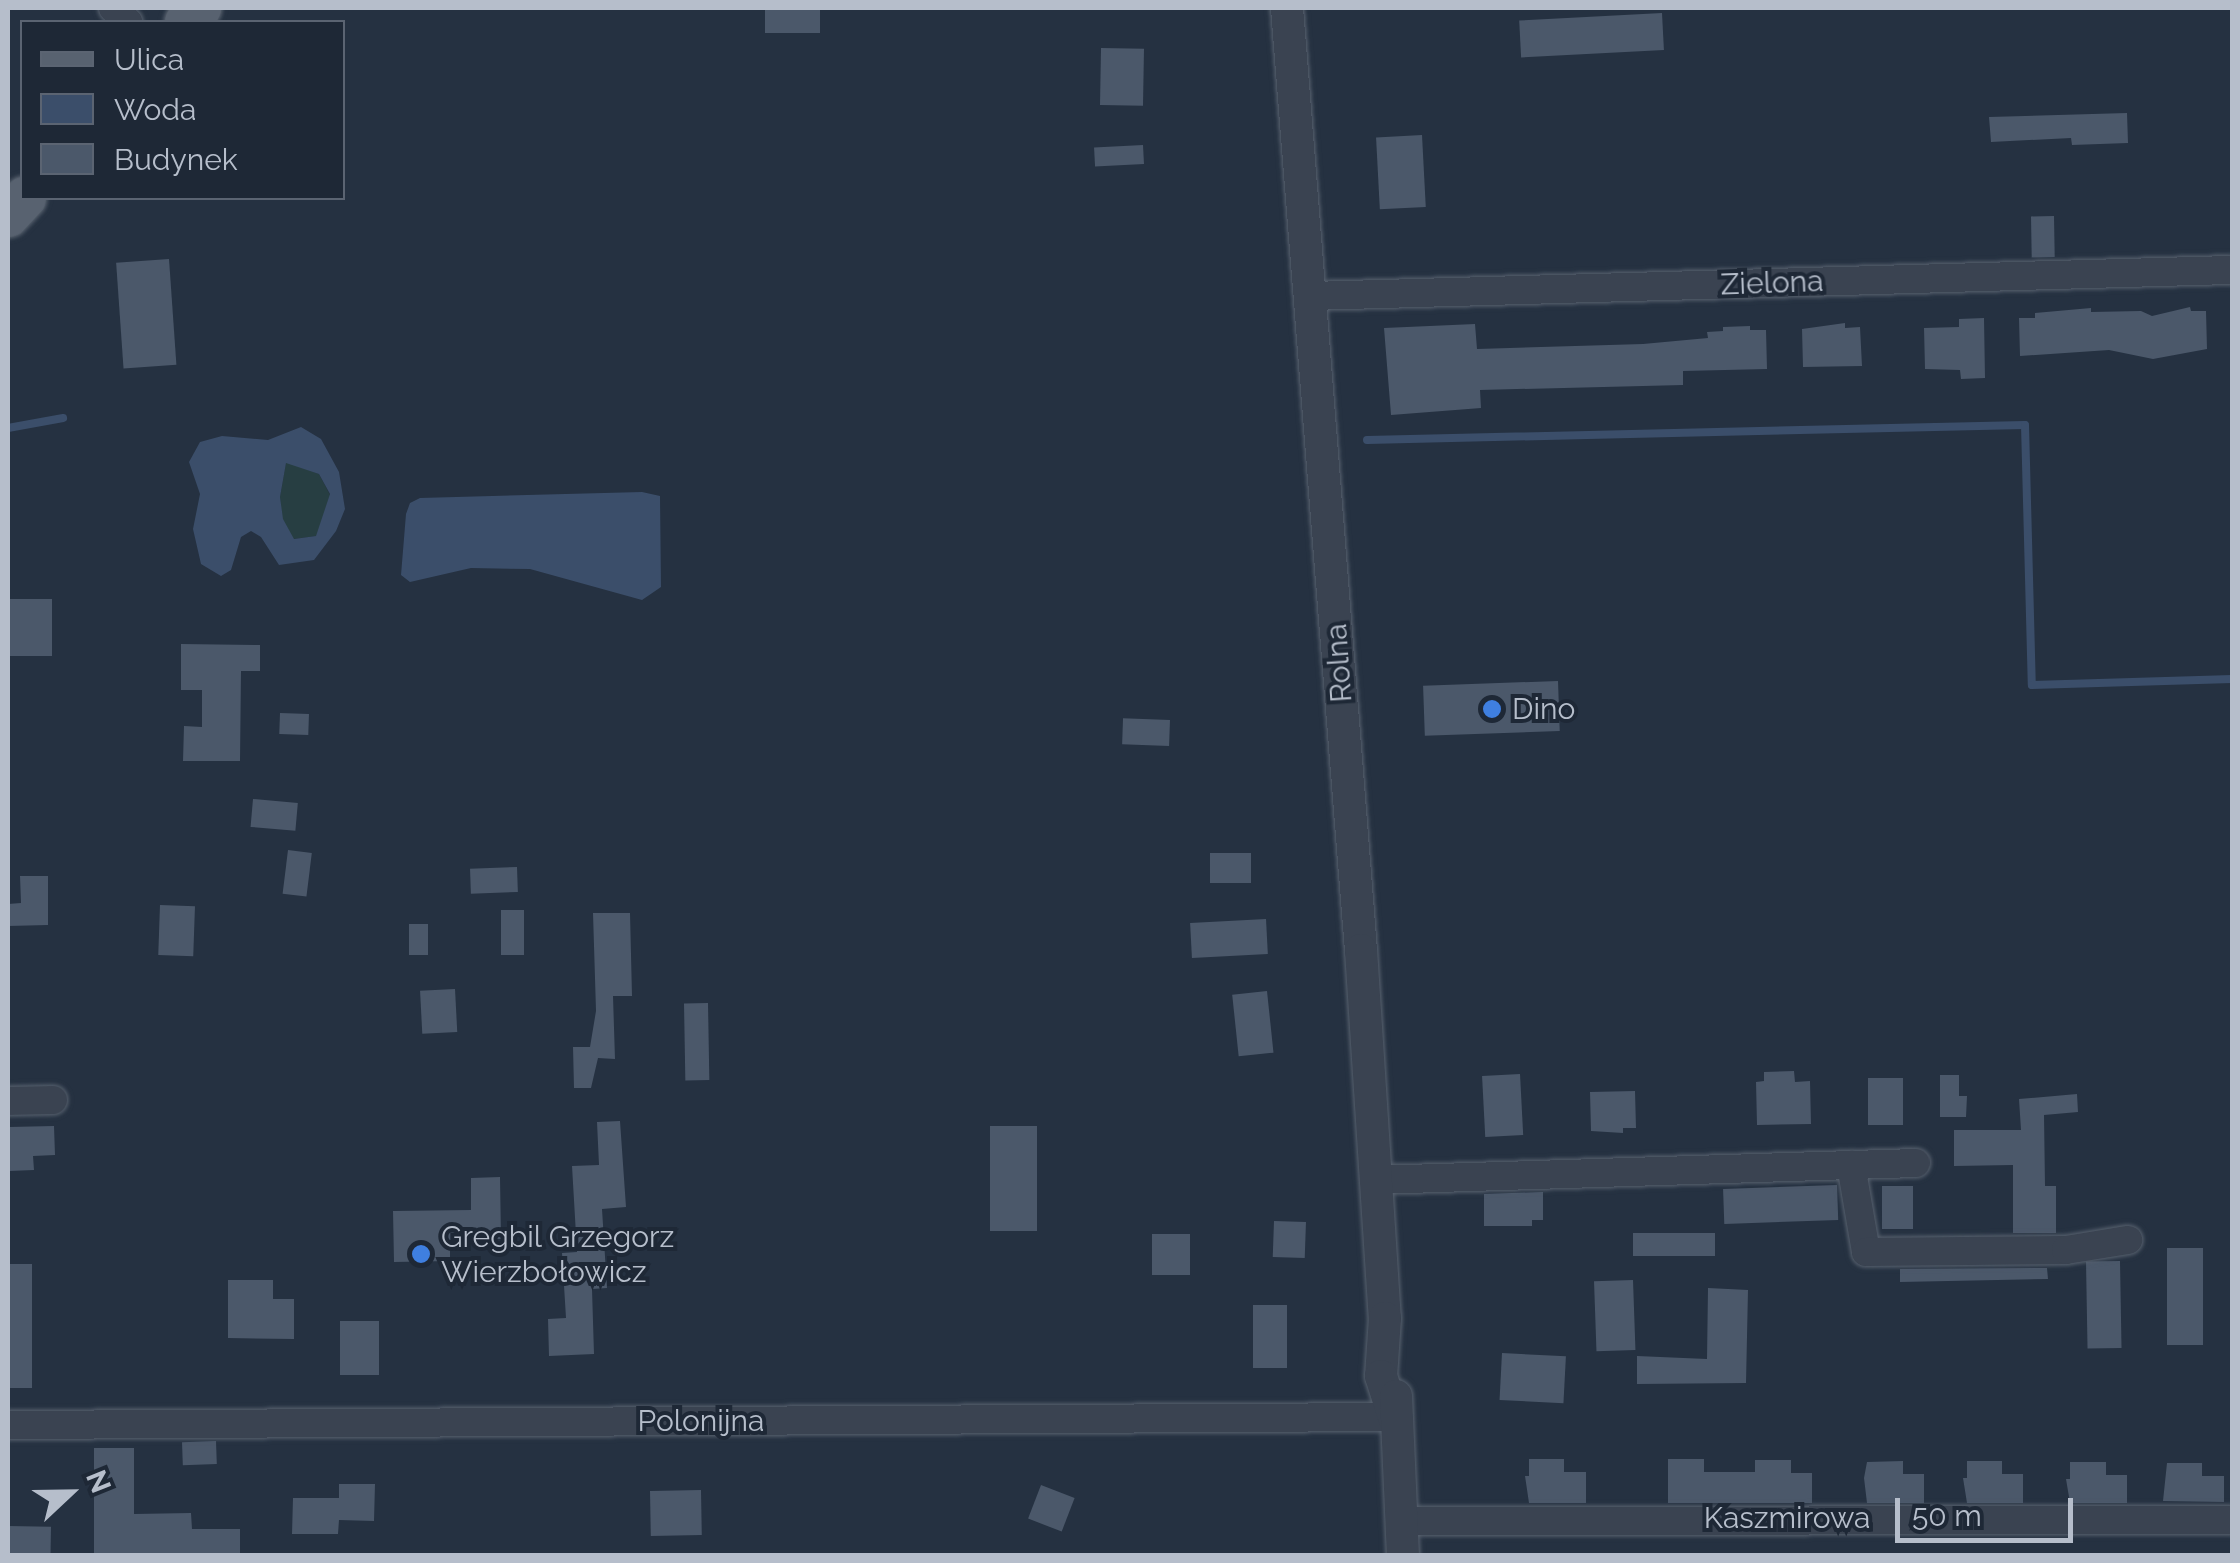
<!DOCTYPE html>
<html>
<head>
<meta charset="utf-8">
<style>
	body { margin:0 }
	#map { position:relative; width:2240px; height:1563px; overflow:hidden; background:#253141; font-family:Raleway,sans-serif }
	div>[style] { position:absolute }
	.green>* { inset:0; background:#273e42 }
	.water>* { inset:0; background:#3b4e6a }
	.stream>* { height:8px; margin:-4px; padding:0 4px; transform-origin:4px; border-radius:4px; background:#3b4e6a }
	.building>* { inset:0; background:#4b586a; transform-origin:0 0 }
	.roads { filter:drop-shadow(0 0 2px #57616e) drop-shadow(0 0 2px #57616e) }
	.minor>* { height:28px; margin:-14px; padding:0 14px; transform-origin:14px; border-radius:14px; background:#3a4351 }
	.tertiary>* { height:32px; margin:-16px; padding:0 16px; transform-origin:16px; border-radius:16px; background:#3a4351 }
	.primary>* { height:42px; margin:-21px; padding:0 21px; transform-origin:21px; border-radius:21px; background:#586270 }
	.dots>* { width:28px; height:28px; translate:-50% -50%; box-sizing:border-box; border:5px solid #1e2836; border-radius:50% }
	span { translate:-50% -50%; white-space:nowrap; text-align:center; line-height:1.15; -webkit-text-stroke:8px #1e2836; paint-order:stroke }
	.street-label { font-size:30px; color:#b6becb }
	.poi-label { font-size:30px; color:#b6becb }
	.left { translate:0 -50%; text-align:left }
	.frame { position:absolute; inset:0; border:10px solid #b6becb; pointer-events:none }
	.legend { position:absolute; left:20px; top:20px; width:325px; height:180px; box-sizing:border-box; background:#1e2836; border:2px solid #5b6472; margin:0; padding:12px 18px; list-style:none; font-size:30px; color:#b6becb }
	.legend li { display:flex; align-items:center; gap:20px; height:50px }
	.legend b { width:50px; border:2px solid #5b6472 }
	.north { position:absolute; left:20px; top:1443px; width:100px; height:100px; -webkit-text-stroke:8px #1e2836; paint-order:stroke; rotate:68deg; font-size:28px; font-weight:700; line-height:40px; text-align:center; color:#b6becb }
	.north::after { content:''; display:block; margin:auto; width:35px; height:45px; background:#b6becb; clip-path:polygon(50% 0,100% 100%,50% 72%,0 100%) }
	.scale { position:absolute; left:1895px; top:1498px; width:178px; height:45px; box-sizing:border-box; border:5px solid #b6becb; border-top:0; padding-left:12px; font-size:30px; line-height:35px; white-space:nowrap; color:#b6becb; -webkit-text-stroke:8px #1e2836; paint-order:stroke }
</style>
</head>
<body>
<div id="map">
	<div class="green">
		<i style="clip-path:polygon(286px 462px,319px 474px,330px 495px,317px 536px,293px 539px,282px 519px,280px 497px)"></i>
	</div>
	<div class="water">
		<i style="clip-path:polygon(evenodd,301px 427px,321px 439px,339px 472px,345px 509px,336px 531px,314px 560px,279px 565px,261px 537px,251px 531px,241px 537px,231px 570px,221px 576px,201px 564px,193px 529px,200px 494px,189px 462px,200px 442px,222px 436px,268px 440px,301px 427px,286px 463px,319px 474px,330px 494px,316px 536px,294px 539px,283px 519px,280px 497px,286px 463px)"></i>
		<i style="clip-path:polygon(642px 492px,660px 496px,661px 587px,642px 600px,530px 569px,471px 568px,410px 582px,401px 575px,406px 514px,410px 503px,420px 498px)"></i>
	</div>
	<div class="stream">
		<i style="left:8px;top:428px;width:56px;rotate:-10.3deg"></i>
		<i style="left:1367px;top:440px;width:658px;rotate:-1.31deg"></i>
		<i style="left:2025px;top:425px;width:260px;rotate:88.5deg"></i>
		<i style="left:2032px;top:685px;width:200px;rotate:-1.7deg"></i>
	</div>
	<div class="building">
		<i style="left:765px;top:8px;width:55px;height:25px"></i>
		<i style="left:1662px;top:13px;width:37px;height:143px;rotate:87deg"></i>
		<i style="left:1101px;top:48px;width:43px;height:57px;rotate:1deg"></i>
		<i style="clip-path:polygon(2127px 113px,2128px 143px,2072px 145px,2071px 138px,1991px 142px,1989px 117px)"></i>
		<i style="left:1422px;top:135px;width:72px;height:46px;rotate:87deg"></i>
		<i style="left:1143px;top:145px;width:19px;height:49px;rotate:87deg"></i>
		<i style="left:2054px;top:216px;width:41px;height:23px;rotate:89deg"></i>
		<i style="left:169px;top:259px;width:106px;height:53px;rotate:86deg"></i>
		<i style="clip-path:polygon(2190px 307px,2191px 311px,2206px 311px,2207px 349px,2153px 359px,2109px 350px,2020px 356px,2019px 318px,2035px 318px,2035px 313px,2091px 308px,2091px 312px,2141px 311px,2152px 316px)"></i>
		<i style="clip-path:polygon(1984px 318px,1985px 378px,1961px 379px,1960px 370px,1925px 369px,1924px 328px,1959px 327px,1959px 319px)"></i>
		<i style="clip-path:polygon(1845px 323px,1845px 328px,1860px 327px,1862px 366px,1803px 367px,1802px 329px)"></i>
		<i style="clip-path:polygon(1475px 324px,1477px 349px,1643px 344px,1708px 338px,1707px 332px,1723px 331px,1723px 327px,1750px 326px,1750px 330px,1766px 330px,1767px 369px,1683px 371px,1683px 385px,1480px 390px,1481px 408px,1391px 415px,1384px 328px)"></i>
		<i style="left:8px;top:599px;width:44px;height:57px"></i>
		<i style="clip-path:polygon(181px 644px,260px 645px,260px 671px,241px 671px,240px 761px,183px 761px,184px 726px,202px 727px,202px 690px,181px 690px)"></i>
		<i style="left:1558px;top:681px;width:50px;height:135px;rotate:88deg"></i>
		<i style="left:280px;top:713px;width:29px;height:21px;rotate:2deg"></i>
		<i style="left:1170px;top:720px;width:26px;height:47px;rotate:92deg"></i>
		<i style="left:253px;top:799px;width:45px;height:28px;rotate:5deg"></i>
		<i style="left:288px;top:850px;width:24px;height:44px;rotate:7deg"></i>
		<i style="left:1210px;top:853px;width:41px;height:30px"></i>
		<i style="left:517px;top:867px;width:25px;height:47px;rotate:88deg"></i>
		<i style="clip-path:polygon(20px 876px,48px 876px,48px 925px,8px 926px,8px 904px,21px 903px)"></i>
		<i style="left:160px;top:905px;width:35px;height:50px;rotate:2deg"></i>
		<i style="left:501px;top:910px;width:23px;height:45px"></i>
		<i style="clip-path:polygon(593px 913px,630px 913px,632px 996px,613px 996px,615px 1059px,598px 1058px,591px 1088px,574px 1088px,573px 1047px,590px 1047px,596px 1011px)"></i>
		<i style="left:1266px;top:919px;width:35px;height:76px;rotate:87deg"></i>
		<i style="left:409px;top:924px;width:19px;height:31px"></i>
		<i style="left:455px;top:989px;width:43px;height:35px;rotate:87deg"></i>
		<i style="left:1267px;top:991px;width:62px;height:35px;rotate:84deg"></i>
		<i style="left:708px;top:1003px;width:77px;height:24px;rotate:89deg"></i>
		<i style="clip-path:polygon(1794px 1071px,1795px 1082px,1810px 1081px,1811px 1124px,1757px 1125px,1756px 1082px,1764px 1081px,1764px 1072px)"></i>
		<i style="left:1520px;top:1074px;width:61px;height:38px;rotate:87deg"></i>
		<i style="clip-path:polygon(1940px 1075px,1959px 1075px,1959px 1096px,1967px 1096px,1966px 1117px,1940px 1117px)"></i>
		<i style="left:1868px;top:1078px;width:35px;height:47px"></i>
		<i style="clip-path:polygon(1635px 1091px,1636px 1128px,1623px 1128px,1623px 1133px,1591px 1131px,1590px 1092px)"></i>
		<i style="clip-path:polygon(2077px 1094px,2078px 1112px,2044px 1115px,2045px 1186px,2056px 1186px,2056px 1233px,2013px 1233px,2013px 1165px,1954px 1166px,1954px 1130px,2021px 1130px,2019px 1099px)"></i>
		<i style="clip-path:polygon(620px 1121px,626px 1207px,602px 1209px,607px 1288px,592px 1289px,594px 1354px,549px 1356px,548px 1319px,566px 1318px,562px 1253px,577px 1252px,572px 1166px,599px 1165px,597px 1122px)"></i>
		<i style="clip-path:polygon(54px 1126px,55px 1155px,33px 1156px,34px 1170px,9px 1171px,9px 1127px)"></i>
		<i style="left:990px;top:1126px;width:47px;height:105px"></i>
		<i style="clip-path:polygon(500px 1177px,501px 1239px,450px 1240px,450px 1261px,394px 1262px,393px 1211px,471px 1210px,471px 1178px)"></i>
		<i style="left:1837px;top:1185px;width:35px;height:114px;rotate:88deg"></i>
		<i style="left:1882px;top:1186px;width:31px;height:43px"></i>
		<i style="clip-path:polygon(1543px 1192px,1543px 1220px,1532px 1220px,1532px 1226px,1484px 1226px,1484px 1194px)"></i>
		<i style="left:1274px;top:1221px;width:32px;height:36px;rotate:2deg"></i>
		<i style="left:1715px;top:1233px;width:23px;height:82px;rotate:90deg"></i>
		<i style="left:1152px;top:1234px;width:38px;height:41px"></i>
		<i style="left:2167px;top:1248px;width:36px;height:97px"></i>
		<i style="left:2120px;top:1261px;width:87px;height:34px;rotate:89deg"></i>
		<i style="left:8px;top:1264px;width:24px;height:124px"></i>
		<i style="clip-path:polygon(2047px 1268px,2048px 1279px,1900px 1282px,1900px 1269px)"></i>
		<i style="clip-path:polygon(228px 1280px,273px 1280px,273px 1299px,294px 1299px,294px 1339px,228px 1338px)"></i>
		<i style="left:1633px;top:1280px;width:70px;height:39px;rotate:88deg"></i>
		<i style="clip-path:polygon(1708px 1288px,1748px 1290px,1746px 1383px,1637px 1384px,1637px 1356px,1707px 1359px)"></i>
		<i style="left:1253px;top:1305px;width:34px;height:63px"></i>
		<i style="left:340px;top:1321px;width:39px;height:54px"></i>
		<i style="left:1502px;top:1353px;width:64px;height:47px;rotate:3deg"></i>
		<i style="left:216px;top:1441px;width:23px;height:34px;rotate:88deg"></i>
		<i style="clip-path:polygon(94px 1448px,134px 1448px,134px 1514px,191px 1513px,192px 1529px,240px 1529px,240px 1556px,94px 1556px)"></i>
		<i style="clip-path:polygon(1529px 1459px,1564px 1459px,1564px 1472px,1586px 1472px,1586px 1503px,1529px 1503px,1525px 1476px,1529px 1476px)"></i>
		<i style="clip-path:polygon(1668px 1459px,1704px 1459px,1704px 1472px,1755px 1472px,1755px 1460px,1791px 1460px,1791px 1473px,1812px 1473px,1812px 1503px,1668px 1503px)"></i>
		<i style="clip-path:polygon(1903px 1461px,1903px 1474px,1924px 1474px,1924px 1503px,1867px 1503px,1864px 1478px,1867px 1462px)"></i>
		<i style="clip-path:polygon(1967px 1461px,2002px 1461px,2002px 1474px,2023px 1474px,2023px 1503px,1967px 1503px,1963px 1478px,1967px 1478px)"></i>
		<i style="clip-path:polygon(2070px 1462px,2106px 1462px,2106px 1475px,2127px 1475px,2127px 1503px,2070px 1503px,2066px 1479px,2070px 1479px)"></i>
		<i style="clip-path:polygon(2167px 1463px,2202px 1463px,2202px 1476px,2224px 1476px,2224px 1502px,2163px 1501px)"></i>
		<i style="clip-path:polygon(339px 1484px,375px 1484px,374px 1521px,339px 1520px,338px 1534px,292px 1534px,293px 1498px,339px 1498px)"></i>
		<i style="left:1041px;top:1485px;width:36px;height:36px;rotate:21deg"></i>
		<i style="left:701px;top:1490px;width:45px;height:51px;rotate:89deg"></i>
		<i style="left:8px;top:1526px;width:43px;height:30px;rotate:1deg"></i>
	</div>
	<div class="roads">
		<div class="minor">
			<i style="left:113px;top:8px;width:21px;rotate:43deg"></i>
			<i style="left:1311px;top:296px;width:921px;rotate:-1.62deg"></i>
			<i style="left:8px;top:1101px;width:45px;rotate:-1.3deg"></i>
			<i style="left:1851px;top:1165px;width:88px;rotate:80.2deg"></i>
			<i style="left:1866px;top:1252px;width:200px;rotate:-0.6deg"></i>
			<i style="left:2066px;top:1250px;width:63px;rotate:-9.2deg"></i>
			<i style="left:1375px;top:1180px;width:541px;rotate:-1.8deg"></i>
			<i style="left:8px;top:1425px;width:1386px;rotate:-0.33deg"></i>
			<i style="left:1401px;top:1521px;width:831px;rotate:-0.07deg"></i>
		</div>
		<div class="tertiary">
			<i style="left:1287px;top:8px;width:945px;rotate:85.51deg"></i>
			<i style="left:1361px;top:950px;width:369px;rotate:86.3deg"></i>
			<i style="left:1385px;top:1318px;width:58px;rotate:93.9deg"></i>
			<i style="left:1381px;top:1376px;width:43px;rotate:72.4deg"></i>
			<i style="left:1396px;top:1396px;width:160px;rotate:87.5deg"></i>
		</div>
		<div class="primary">
			<i style="left:186px;top:22px;width:20px;rotate:-45deg"></i>
			<i style="left:8px;top:216px;width:25px;rotate:-47deg"></i>
		</div>
	</div>
	<div class="dots">
		<i style="left:1492px;top:709px;background:#3f7fe0"></i>
		<i style="left:421px;top:1254px;background:#3f7fe0"></i>
	</div>
	<div class="street-label">
		<span style="left:1772px;top:283px;rotate:-2deg">Zielona</span>
		<span style="left:1339px;top:663px;rotate:-94deg">Rolna</span>
		<span style="left:701px;top:1421px">Polonijna</span>
		<span style="left:1787px;top:1518px">Kaszmirowa</span>
	</div>
	<div class="poi-label">
		<span class="left" style="left:1512px;top:709px">Dino</span>
		<span class="left" style="left:441px;top:1254px">Gregbil Grzegorz<br>Wierzbołowicz</span>
	</div>
	<div class="frame"></div>
	<ul class="legend">
	<li><b style="height:12px;background:#586270"></b>Ulica</li>
	<li><b style="height:28px;background:#3b4e6a"></b>Woda</li>
	<li><b style="height:28px;background:#4b586a"></b>Budynek</li>
	</ul>
	<div class="north">N</div>
	<div class="scale">50 m</div>
</div>
</body>
</html>
